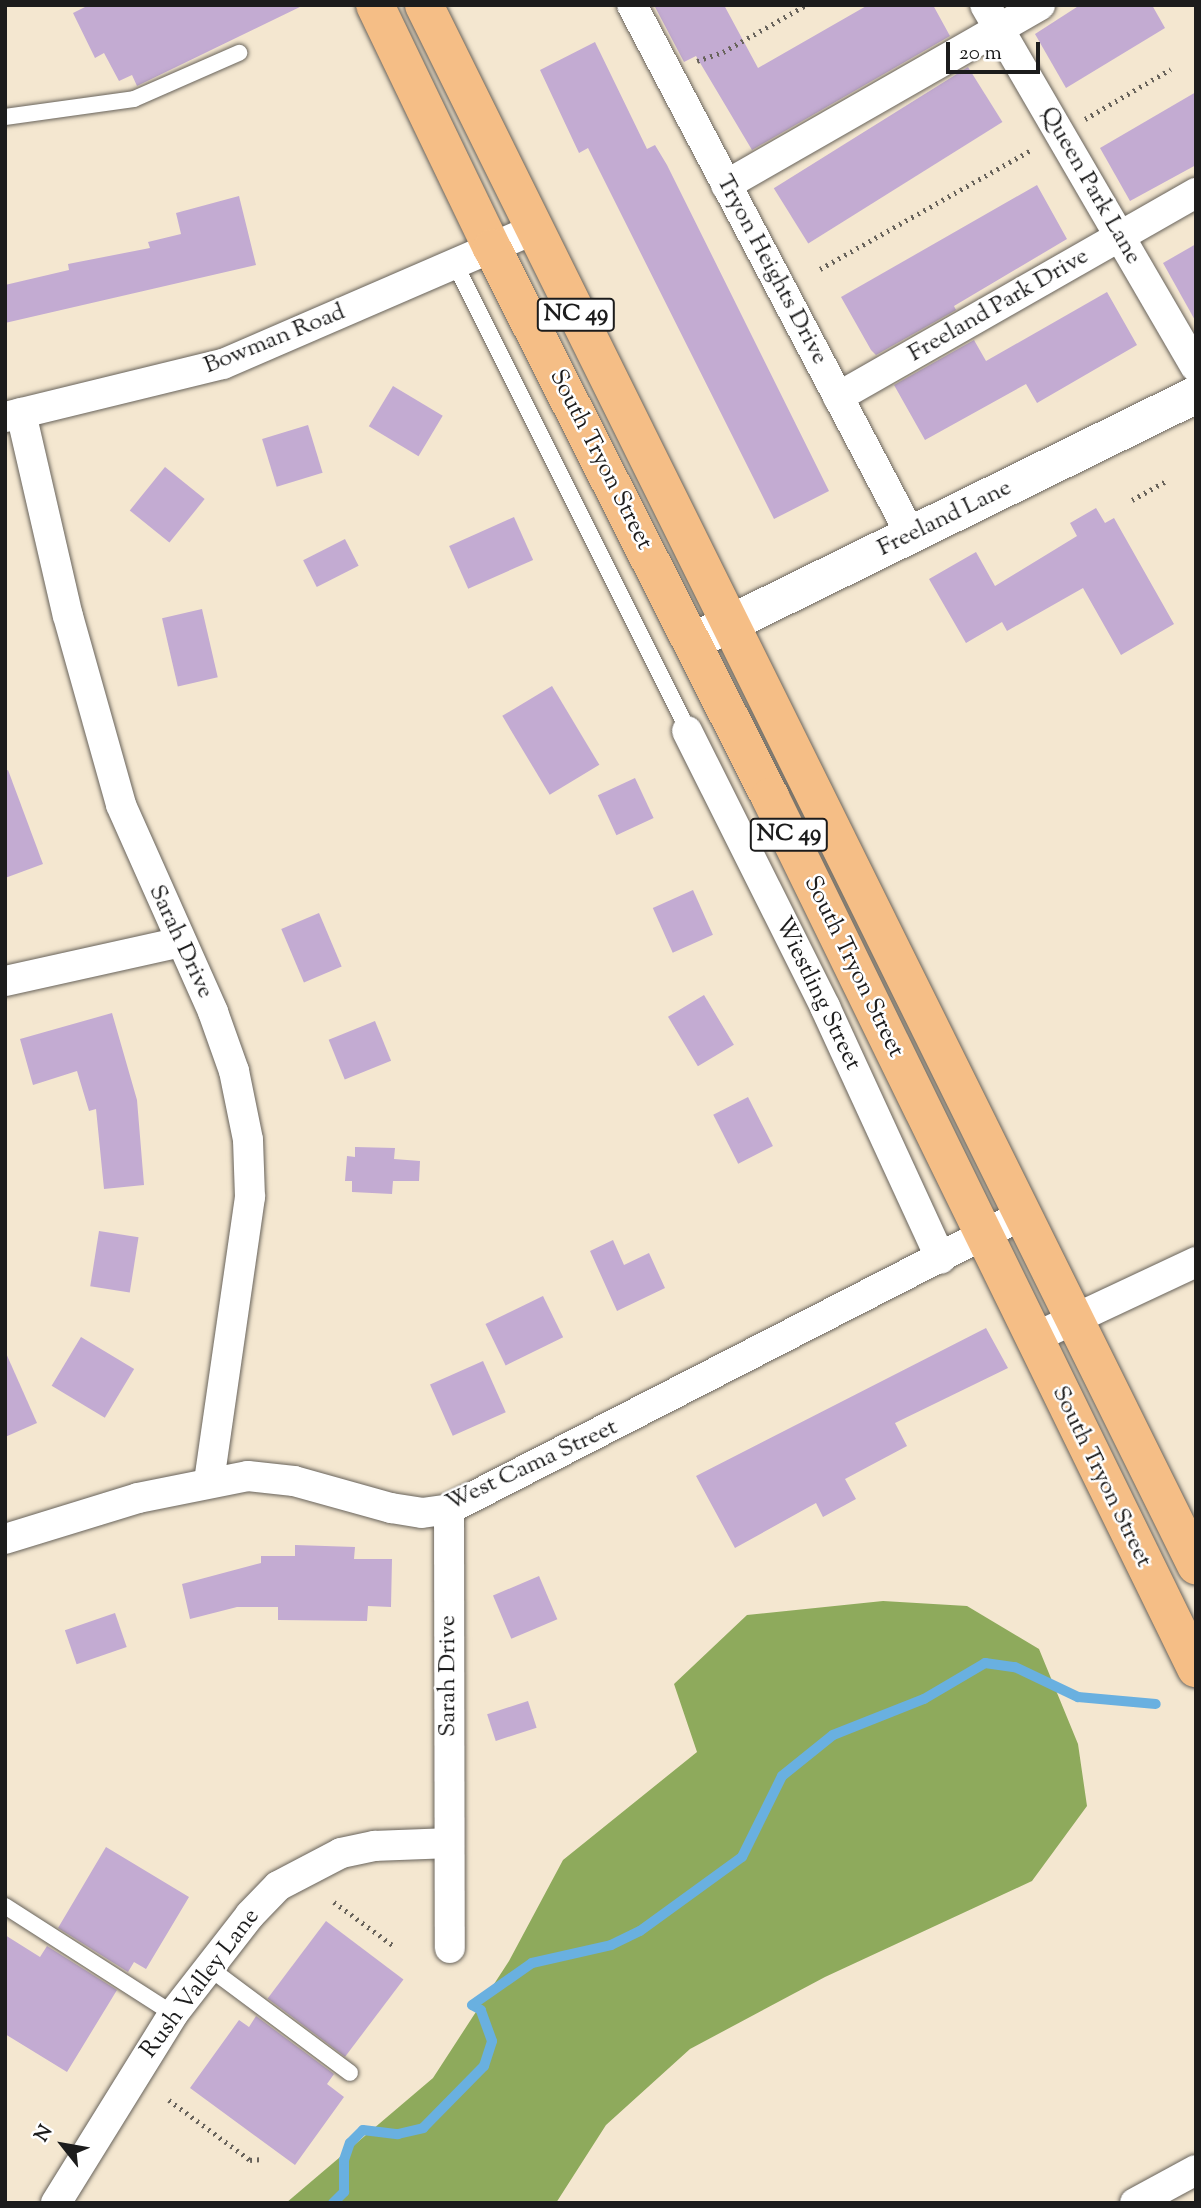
<!DOCTYPE html>
<html>
<head>
<meta charset="utf-8">
<style>
	body { margin:0 }
	#map { position:relative; width:1201px; height:2208px; overflow:hidden; background:#f4e7d0; font-family:"Sorts Mill Goudy",serif }
	div>[style] { position:absolute }
	.forest>* { inset:0; background:#8eaa5c }
	.stream>* { height:10px; margin:-5px; padding:0 5px; transform-origin:5px; border-radius:5px; background:#69b0e0 }
	.building>* { inset:0; background:#c3abd2; transform-origin:0 0 }
	.path>* { height:4.5px; margin-top:-2.25px; transform-origin:0; background:repeating-linear-gradient(90deg,#68635b 0 2px,transparent 0 7px) }
	.roads { filter:drop-shadow(0 0 2px #68635b) drop-shadow(0 0 2px #68635b) }
	.service>* { height:16px; margin:-8px; padding:0 8px; transform-origin:8px; border-radius:8px; background:#fff }
	.minor>* { height:30px; margin:-15px; padding:0 15px; transform-origin:15px; border-radius:15px; background:#fff }
	.tertiary>* { height:37px; margin:-18.5px; padding:0 18.5px; transform-origin:18.5px; border-radius:18.5px; background:#fff }
	.primary>* { height:38px; margin:-19px; padding:0 19px; transform-origin:19px; border-radius:19px; background:#f5be86 }
	span { translate:-50% -50%; white-space:nowrap; text-align:center; line-height:1.15; -webkit-text-stroke:5px #fff; paint-order:stroke }
	.shield-label span { padding:2px 5px; background:#fff; border:2px solid; border-radius:5px; -webkit-text-stroke-width:0 }
	.shield-label { font-size:23px; color:#1c1c1c; font-weight:700 }
	.street-label { font-size:24px; color:#1c1c1c }
	.frame { position:absolute; inset:0; border:7px solid #1c1c1c; pointer-events:none }
	.north { position:absolute; left:28px; top:2110px; width:70px; height:70px; -webkit-text-stroke:5px #fff; paint-order:stroke; rotate:301deg; font-size:19px; font-weight:700; line-height:28px; text-align:center; color:#1c1c1c }
	.north::after { content:''; display:block; margin:auto; width:24px; height:32px; background:#1c1c1c; clip-path:polygon(50% 0,100% 100%,50% 72%,0 100%) }
	.scale { position:absolute; left:946px; top:42px; width:94px; height:32px; box-sizing:border-box; border:4px solid #1c1c1c; border-top:0; padding-left:9px; font-size:21px; line-height:24px; white-space:nowrap; color:#1c1c1c; -webkit-text-stroke:5px #fff; paint-order:stroke }
</style>
</head>
<body>
<div id="map">
	<div class="forest">
		<i style="clip-path:polygon(883px 1601px,967px 1606px,1039px 1649px,1078px 1744px,1087px 1806px,1032px 1881px,825px 1977px,690px 2049px,606px 2125px,556px 2203px,286px 2203px,433px 2078px,509px 1961px,563px 1860px,697px 1752px,674px 1684px,747px 1615px)"></i>
	</div>
	<div class="stream">
		<i style="left:333px;top:2203px;width:16px;rotate:-45deg"></i>
		<i style="left:344px;top:2192px;width:32px;rotate:-90deg"></i>
		<i style="left:344px;top:2160px;width:18px;rotate:-71deg"></i>
		<i style="left:350px;top:2143px;width:18px;rotate:-45deg"></i>
		<i style="left:363px;top:2130px;width:35px;rotate:7deg"></i>
		<i style="left:398px;top:2134px;width:26px;rotate:-13deg"></i>
		<i style="left:423px;top:2128px;width:87px;rotate:-45.5deg"></i>
		<i style="left:484px;top:2066px;width:26px;rotate:-72deg"></i>
		<i style="left:492px;top:2041px;width:33px;rotate:-110deg"></i>
		<i style="left:481px;top:2010px;width:10px;rotate:-151deg"></i>
		<i style="left:472px;top:2005px;width:73px;rotate:-35deg"></i>
		<i style="left:532px;top:1963px;width:81px;rotate:-12.8deg"></i>
		<i style="left:611px;top:1945px;width:32px;rotate:-26deg"></i>
		<i style="left:640px;top:1931px;width:126px;rotate:-36deg"></i>
		<i style="left:742px;top:1857px;width:90px;rotate:-63.7deg"></i>
		<i style="left:782px;top:1776px;width:65px;rotate:-38.8deg"></i>
		<i style="left:833px;top:1735px;width:98px;rotate:-21.6deg"></i>
		<i style="left:924px;top:1699px;width:71px;rotate:-30.5deg"></i>
		<i style="left:985px;top:1663px;width:30px;rotate:8deg"></i>
		<i style="left:1015px;top:1667px;width:70px;rotate:25.5deg"></i>
		<i style="left:1078px;top:1697px;width:78px;rotate:5.1deg"></i>
	</div>
	<div class="building">
		<i style="clip-path:polygon(89px 5px,304px 5px,137px 86px,132px 75px,119px 81px,104px 53px,95px 58px,73px 13px)"></i>
		<i style="clip-path:polygon(654px 5px,724px 5px,758px 68px,868px 5px,933px 5px,950px 36px,752px 150px,696px 56px,684px 62px)"></i>
		<i style="clip-path:polygon(1080px 5px,1152px 5px,1165px 28px,1066px 88px,1035px 34px)"></i>
		<i style="clip-path:polygon(595px 42px,647px 149px,655px 145px,667px 165px,829px 491px,774px 519px,588px 148px,579px 153px,540px 70px)"></i>
		<i style="left:968px;top:67px;width:65px;height:229px;rotate:58deg"></i>
		<i style="clip-path:polygon(1196px 92px,1196px 165px,1130px 201px,1100px 148px)"></i>
		<i style="clip-path:polygon(1037px 185px,1067px 239px,954px 306px,956px 310px,876px 355px,871px 350px,841px 297px)"></i>
		<i style="clip-path:polygon(239px 196px,256px 265px,5px 323px,5px 285px,69px 270px,68px 264px,150px 248px,148px 242px,181px 234px,176px 213px)"></i>
		<i style="clip-path:polygon(1196px 244px,1196px 322px,1163px 263px)"></i>
		<i style="clip-path:polygon(1107px 292px,1137px 345px,1037px 403px,1026px 384px,925px 440px,894px 385px,974px 340px,986px 361px)"></i>
		<i style="left:393px;top:386px;width:58px;height:47px;rotate:31deg"></i>
		<i style="left:308px;top:425px;width:50px;height:48px;rotate:73deg"></i>
		<i style="left:165px;top:467px;width:51px;height:56px;rotate:39deg"></i>
		<i style="clip-path:polygon(1096px 508px,1105px 523px,1114px 518px,1174px 624px,1121px 655px,1083px 588px,1007px 631px,1002px 622px,966px 643px,929px 579px,976px 552px,995px 586px,1077px 536px,1070px 523px)"></i>
		<i style="left:514px;top:517px;width:47px;height:71px;rotate:66deg"></i>
		<i style="left:345px;top:539px;width:30px;height:47px;rotate:63deg"></i>
		<i style="left:202px;top:609px;width:70px;height:41px;rotate:77deg"></i>
		<i style="left:552px;top:686px;width:92px;height:58px;rotate:59deg"></i>
		<i style="clip-path:polygon(8px 770px,43px 864px,5px 878px,5px 771px)"></i>
		<i style="left:635px;top:778px;width:44px;height:41px;rotate:65deg"></i>
		<i style="left:693px;top:890px;width:49px;height:44px;rotate:66deg"></i>
		<i style="left:319px;top:913px;width:58px;height:41px;rotate:67deg"></i>
		<i style="left:704px;top:995px;width:58px;height:42px;rotate:59deg"></i>
		<i style="clip-path:polygon(112px 1013px,137px 1100px,144px 1185px,104px 1189px,96px 1109px,89px 1111px,77px 1071px,33px 1085px,20px 1039px)"></i>
		<i style="left:375px;top:1021px;width:43px;height:50px;rotate:68deg"></i>
		<i style="left:748px;top:1097px;width:55px;height:39px;rotate:63deg"></i>
		<i style="clip-path:polygon(355px 1147px,395px 1148px,394px 1159px,420px 1161px,419px 1181px,393px 1181px,392px 1194px,352px 1192px,352px 1181px,345px 1181px,347px 1156px,355px 1157px)"></i>
		<i style="left:99px;top:1231px;width:40px;height:56px;rotate:9deg"></i>
		<i style="clip-path:polygon(613px 1240px,624px 1265px,649px 1253px,665px 1288px,617px 1311px,590px 1251px)"></i>
		<i style="left:543px;top:1296px;width:46px;height:64px;rotate:64deg"></i>
		<i style="clip-path:polygon(986px 1328px,1008px 1368px,895px 1423px,907px 1446px,845px 1479px,856px 1499px,823px 1517px,816px 1503px,735px 1548px,696px 1476px)"></i>
		<i style="left:81px;top:1337px;width:62px;height:57px;rotate:31deg"></i>
		<i style="clip-path:polygon(5px 1351px,37px 1423px,5px 1437px)"></i>
		<i style="left:483px;top:1361px;width:56px;height:58px;rotate:66deg"></i>
		<i style="clip-path:polygon(295px 1545px,355px 1547px,354px 1559px,392px 1559px,391px 1607px,368px 1606px,367px 1621px,278px 1620px,278px 1607px,237px 1607px,190px 1619px,182px 1584px,261px 1563px,261px 1556px,295px 1556px)"></i>
		<i style="left:539px;top:1576px;width:47px;height:50px;rotate:67deg"></i>
		<i style="left:115px;top:1613px;width:36px;height:53px;rotate:71deg"></i>
		<i style="left:528px;top:1701px;width:28px;height:43px;rotate:72deg"></i>
		<i style="clip-path:polygon(106px 1847px,189px 1897px,146px 1969px,134px 1962px,128px 1972px,58px 1928px)"></i>
		<i style="left:326px;top:1921px;width:97px;height:97px;rotate:37deg"></i>
		<i style="clip-path:polygon(5px 1935px,40px 1957px,47px 1946px,117px 1990px,67px 2072px,5px 2034px)"></i>
		<i style="clip-path:polygon(256px 2016px,334px 2074px,327px 2084px,344px 2097px,295px 2165px,190px 2088px,239px 2020px,249px 2027px)"></i>
	</div>
	<div class="path">
		<i style="left:74px;top:6px;width:1px;rotate:-90deg"></i>
		<i style="left:697px;top:61px;width:28px;rotate:-19deg"></i>
		<i style="left:723px;top:52px;width:95px;rotate:-29.5deg"></i>
		<i style="left:1085px;top:119px;width:99px;rotate:-30.2deg"></i>
		<i style="left:820px;top:269px;width:244px;rotate:-29.4deg"></i>
		<i style="left:1132px;top:500px;width:41px;rotate:-29.1deg"></i>
		<i style="left:334px;top:1902px;width:74px;rotate:36.3deg"></i>
		<i style="left:169px;top:2100px;width:101px;rotate:36.5deg"></i>
		<i style="left:250px;top:2160px;width:12px;rotate:-5deg"></i>
	</div>
	<div class="roads">
		<div class="service">
			<i style="left:5px;top:117px;width:130px;rotate:-7.9deg"></i>
			<i style="left:134px;top:99px;width:115px;rotate:-23.7deg"></i>
			<i style="left:455px;top:264px;width:508px;rotate:63.43deg"></i>
			<i style="left:5px;top:1906px;width:200px;rotate:32.7deg"></i>
			<i style="left:208px;top:1967px;width:177px;rotate:36.7deg"></i>
		</div>
		<div class="minor">
			<i style="left:632px;top:5px;width:599px;rotate:62.24deg"></i>
			<i style="left:985px;top:5px;width:419px;rotate:59.8deg"></i>
			<i style="left:726px;top:185px;width:362px;rotate:-29.8deg"></i>
			<i style="left:838px;top:397px;width:412px;rotate:-29.7deg"></i>
			<i style="left:21px;top:413px;width:208px;rotate:77deg"></i>
			<i style="left:68px;top:616px;width:196px;rotate:74.3deg"></i>
			<i style="left:121px;top:805px;width:227px;rotate:66deg"></i>
			<i style="left:213px;top:1012px;width:63px;rotate:70.4deg"></i>
			<i style="left:234px;top:1071px;width:70px;rotate:78.5deg"></i>
			<i style="left:248px;top:1140px;width:57px;rotate:88deg"></i>
			<i style="left:250px;top:1197px;width:287px;rotate:98.2deg"></i>
			<i style="left:5px;top:417px;width:224px;rotate:-13.7deg"></i>
			<i style="left:223px;top:364px;width:338px;rotate:-23.4deg"></i>
			<i style="left:687px;top:731px;width:309px;rotate:63.4deg"></i>
			<i style="left:825px;top:1007px;width:277px;rotate:65.3deg"></i>
			<i style="left:5px;top:981px;width:180px;rotate:-12.5deg"></i>
			<i style="left:1034px;top:1338px;width:179px;rotate:-25.1deg"></i>
			<i style="left:449px;top:1509px;width:439px;rotate:89.9deg"></i>
			<i style="left:5px;top:1539px;width:139px;rotate:-17.1deg"></i>
			<i style="left:138px;top:1498px;width:112px;rotate:-11.3deg"></i>
			<i style="left:248px;top:1476px;width:46px;rotate:6.2deg"></i>
			<i style="left:294px;top:1481px;width:101px;rotate:15.6deg"></i>
			<i style="left:391px;top:1508px;width:31px;rotate:9deg"></i>
			<i style="left:422px;top:1513px;width:27px;rotate:-8deg"></i>
			<i style="left:449px;top:1509px;width:644px;rotate:-27.16deg"></i>
			<i style="left:56px;top:2203px;width:222px;rotate:-58.2deg"></i>
			<i style="left:173px;top:2014px;width:125px;rotate:-52.1deg"></i>
			<i style="left:250px;top:1915px;width:40px;rotate:-46deg"></i>
			<i style="left:278px;top:1886px;width:71px;rotate:-27.6deg"></i>
			<i style="left:341px;top:1853px;width:35px;rotate:-12deg"></i>
			<i style="left:375px;top:1846px;width:74px;rotate:-2.3deg"></i>
			<i style="left:1135px;top:2203px;width:69px;rotate:-28.4deg"></i>
		</div>
		<div class="tertiary">
			<i style="left:693px;top:641px;width:560px;rotate:-26.15deg"></i>
		</div>
		<div class="primary">
			<i style="left:375px;top:5px;width:270px;rotate:64.3deg"></i>
			<i style="left:492px;top:248px;width:615px;rotate:63.14deg"></i>
			<i style="left:770px;top:797px;width:970px;rotate:63.94deg"></i>
			<i style="left:424px;top:5px;width:1741px;rotate:63.67deg"></i>
		</div>
	</div>
	<div class="shield-label">
		<span style="left:576px;top:315px">NC 49</span>
		<span style="left:789px;top:835px">NC 49</span>
	</div>
	<div class="street-label">
		<span style="left:1090px;top:186px;rotate:60deg">Queen Park Lane</span>
		<span style="left:771px;top:270px;rotate:62deg">Tryon Heights Drive</span>
		<span style="left:999px;top:306px;rotate:-30deg">Freeland Park Drive</span>
		<span style="left:275px;top:340px;rotate:-22deg">Bowman Road</span>
		<span style="left:600px;top:460px;rotate:63deg">South Tryon Street</span>
		<span style="left:945px;top:519px;rotate:-26deg">Freeland Lane</span>
		<span style="left:180px;top:942px;rotate:65deg">Sarah Drive</span>
		<span style="left:853px;top:967px;rotate:64deg">South Tryon Street</span>
		<span style="left:817px;top:994px;rotate:64deg">Wiestling Street</span>
		<span style="left:532px;top:1466px;rotate:-25deg">West Cama Street</span>
		<span style="left:1101px;top:1477px;rotate:64deg">South Tryon Street</span>
		<span style="left:449px;top:1676px;rotate:-90deg">Sarah Drive</span>
		<span style="left:201px;top:1984px;rotate:-53deg">Rush Valley Lane</span>
	</div>
	<div class="frame"></div>
	<div class="north">N</div>
	<div class="scale">20 m</div>
</div>
</body>
</html>
